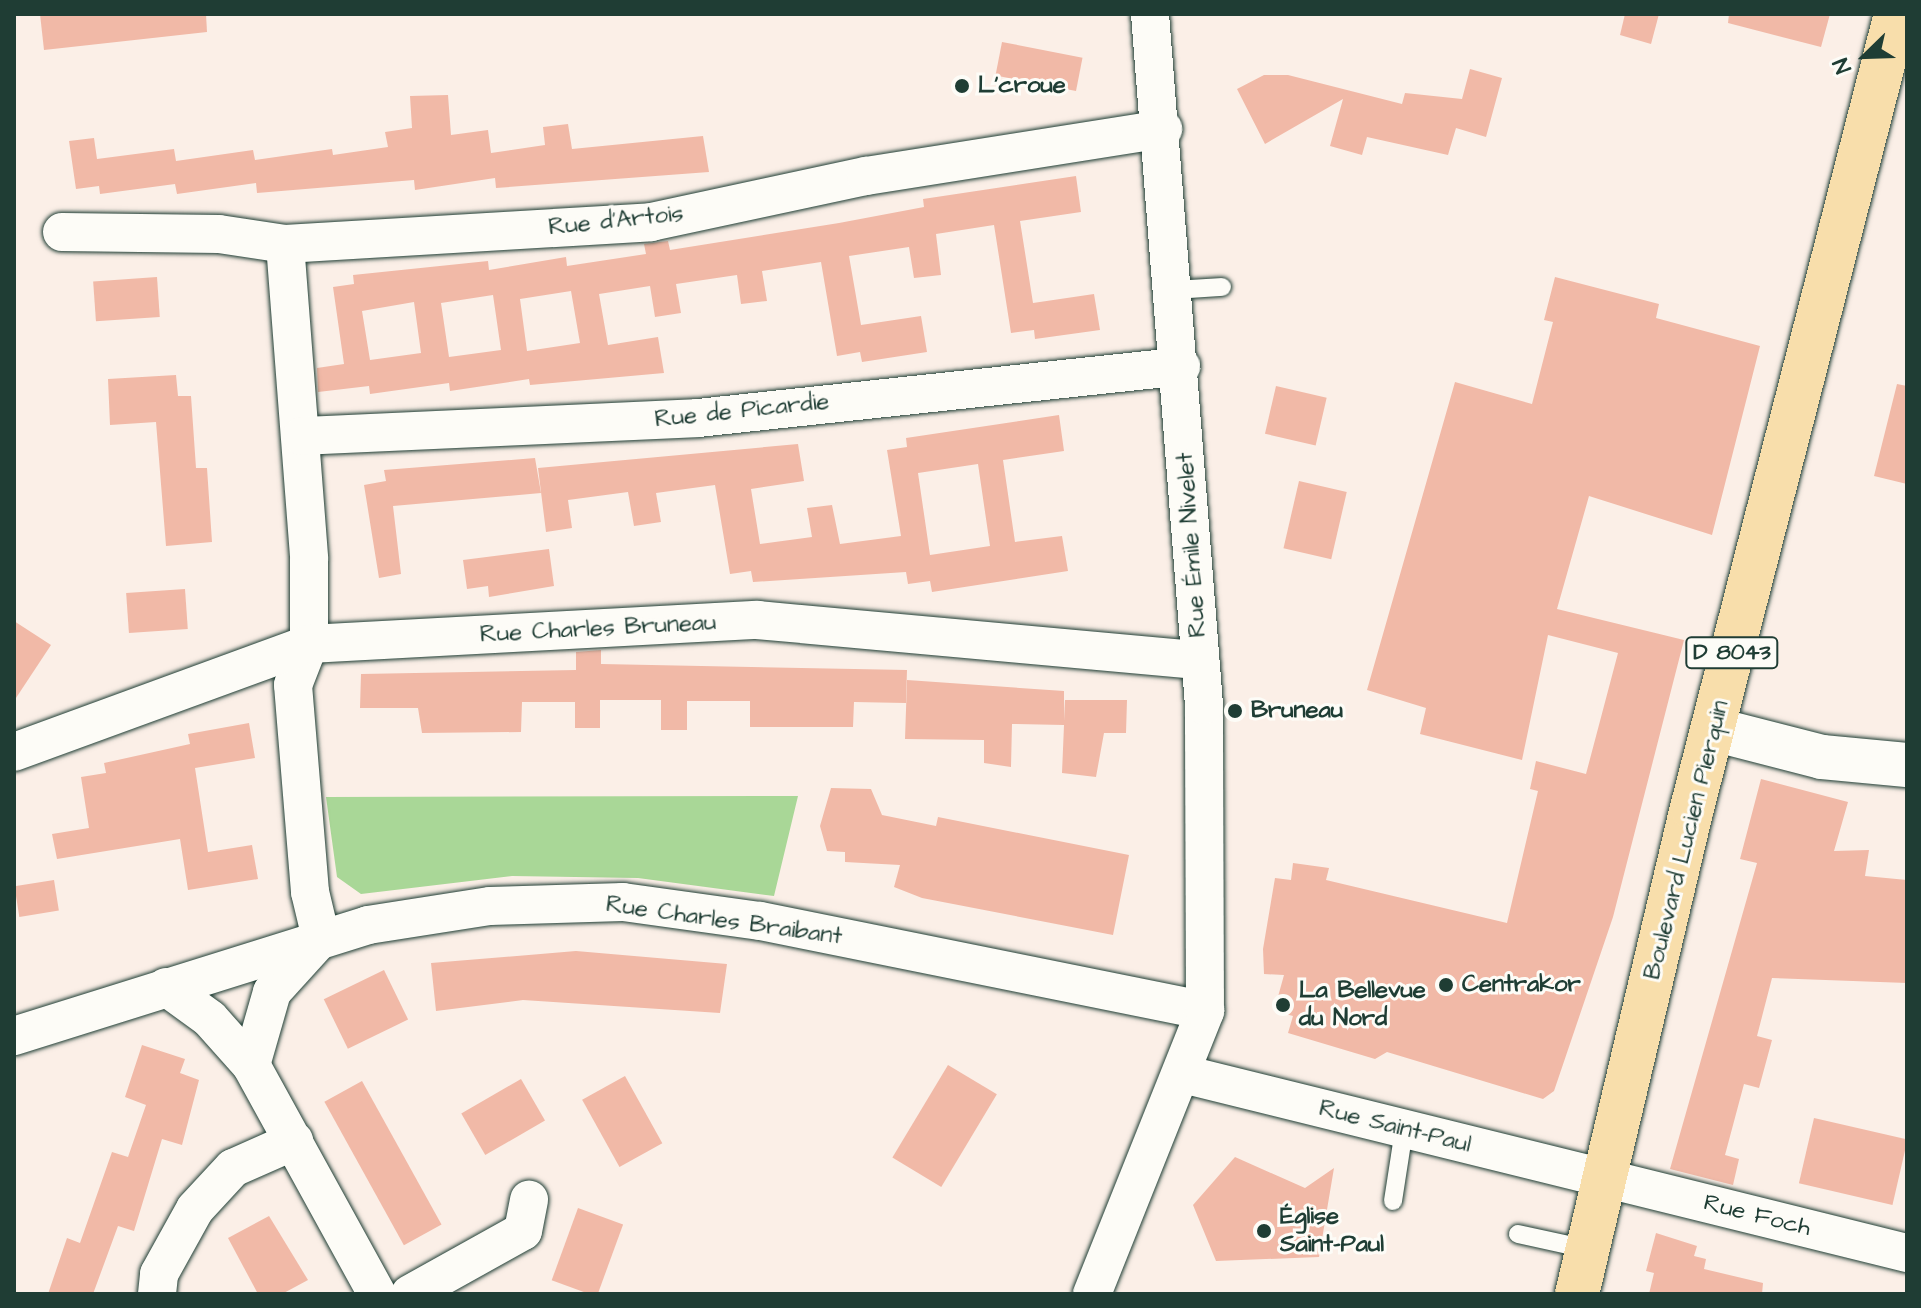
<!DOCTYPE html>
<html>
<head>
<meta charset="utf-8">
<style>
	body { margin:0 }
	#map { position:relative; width:1921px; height:1308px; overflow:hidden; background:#fbefe7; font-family:"Architects Daughter",sans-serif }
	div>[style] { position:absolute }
	.green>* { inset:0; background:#a9d797 }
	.building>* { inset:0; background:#f1b9a7; transform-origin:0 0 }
	.roads { filter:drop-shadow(0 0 2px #1f3d34) drop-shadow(0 0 2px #1f3d34) }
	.service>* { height:18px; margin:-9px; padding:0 9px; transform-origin:9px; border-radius:9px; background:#fdfcf7 }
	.minor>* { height:38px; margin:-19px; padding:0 19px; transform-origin:19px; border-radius:19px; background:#fdfcf7 }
	.tertiary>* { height:44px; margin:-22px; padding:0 22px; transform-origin:22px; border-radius:22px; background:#fdfcf7 }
	.primary>* { height:44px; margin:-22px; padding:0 22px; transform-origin:22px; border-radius:22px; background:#f8deab }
	.dots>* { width:22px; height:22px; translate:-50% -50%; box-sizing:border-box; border:4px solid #fdfcf7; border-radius:50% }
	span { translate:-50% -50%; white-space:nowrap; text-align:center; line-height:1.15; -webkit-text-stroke:6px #fdfcf7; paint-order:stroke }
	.shield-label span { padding:2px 6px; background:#fdfcf7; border:2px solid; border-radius:6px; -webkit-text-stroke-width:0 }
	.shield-label { font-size:22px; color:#1f3d34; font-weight:700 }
	.poi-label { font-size:24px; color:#1f3d34; font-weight:700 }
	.left { translate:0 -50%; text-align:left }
	.street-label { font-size:24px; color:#1f3d34 }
	.frame { position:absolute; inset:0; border:16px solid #1f3d34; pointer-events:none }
	.north { position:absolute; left:1825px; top:16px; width:80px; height:80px; -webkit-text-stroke:6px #fdfcf7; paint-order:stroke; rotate:247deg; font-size:22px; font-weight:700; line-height:32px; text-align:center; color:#1f3d34 }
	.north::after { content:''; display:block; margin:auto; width:28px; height:36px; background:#1f3d34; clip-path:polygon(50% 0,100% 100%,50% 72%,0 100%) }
</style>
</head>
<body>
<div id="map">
	<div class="green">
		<i style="clip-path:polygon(798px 796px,774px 896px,638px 878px,512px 876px,361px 894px,337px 877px,326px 797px)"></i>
	</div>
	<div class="building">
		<i style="clip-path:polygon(40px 14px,206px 14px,207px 32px,44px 50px)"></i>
		<i style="clip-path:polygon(1625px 14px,1659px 14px,1651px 44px,1620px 35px)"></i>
		<i style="clip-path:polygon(1729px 14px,1830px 14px,1821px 47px,1728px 23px)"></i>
		<i style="left:1002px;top:42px;width:82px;height:34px;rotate:11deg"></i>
		<i style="clip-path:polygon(1470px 69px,1502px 78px,1486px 137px,1456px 128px,1448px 155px,1367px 137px,1362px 155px,1330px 146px,1343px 99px,1265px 144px,1237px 89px,1264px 75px,1288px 75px,1402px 104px,1405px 93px,1462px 99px)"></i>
		<i style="clip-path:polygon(448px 95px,451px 135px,488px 130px,491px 153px,545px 145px,543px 127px,568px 124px,572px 149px,703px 136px,709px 172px,496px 188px,495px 178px,415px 190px,414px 180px,257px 193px,256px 183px,177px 194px,175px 184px,100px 194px,99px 186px,76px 189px,69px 141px,94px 138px,97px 159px,174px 149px,176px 161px,253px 150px,255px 160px,332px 149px,333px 155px,388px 147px,385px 132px,412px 128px,410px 96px)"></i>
		<i style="clip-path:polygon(evenodd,1076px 176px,1081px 212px,1020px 221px,1033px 303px,1094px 294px,1100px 330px,1035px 339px,1034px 330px,1011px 333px,994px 225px,936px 234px,941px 275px,914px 278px,909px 247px,849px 256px,861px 325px,921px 316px,927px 352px,862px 362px,860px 352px,837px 356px,821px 262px,762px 271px,767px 301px,741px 304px,737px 275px,676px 284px,681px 313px,655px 317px,650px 286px,599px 294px,608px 345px,658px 337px,664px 373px,530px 385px,529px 379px,450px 391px,449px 383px,370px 394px,369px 386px,318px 392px,317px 368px,344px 364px,333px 287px,354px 284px,353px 275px,488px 261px,489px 270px,566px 257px,567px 266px,646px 254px,644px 244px,668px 241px,670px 250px,839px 223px,924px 207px,923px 199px,1076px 176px,571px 291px,580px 343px,527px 351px,520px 299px,571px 291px,1076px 176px,493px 295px,501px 350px,449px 357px,441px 303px,493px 295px,1076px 176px,414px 302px,421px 353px,370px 360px,362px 311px,414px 302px)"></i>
		<i style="left:157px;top:277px;width:40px;height:64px;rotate:86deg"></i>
		<i style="clip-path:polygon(1555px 277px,1659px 304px,1656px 318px,1760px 346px,1712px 535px,1589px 496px,1557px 609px,1684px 640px,1613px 917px,1554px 1091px,1543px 1099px,1387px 1052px,1375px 1059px,1288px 1033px,1293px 1016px,1274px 1011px,1284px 975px,1264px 974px,1263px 949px,1275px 878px,1291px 880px,1293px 863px,1329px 868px,1326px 880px,1507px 923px,1538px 791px,1530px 789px,1536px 761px,1586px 774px,1618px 653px,1548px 635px,1522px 760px,1420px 734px,1426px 708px,1367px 690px,1455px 382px,1532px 404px,1553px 322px,1544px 320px)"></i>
		<i style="clip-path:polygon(176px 375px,178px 396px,191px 396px,196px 468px,207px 468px,212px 542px,166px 546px,156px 422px,110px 425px,108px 379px)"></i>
		<i style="clip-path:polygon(1897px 384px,1907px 386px,1907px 484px,1874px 476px)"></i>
		<i style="left:1276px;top:386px;width:52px;height:49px;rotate:13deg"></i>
		<i style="clip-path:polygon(evenodd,1059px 415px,1064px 451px,1003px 460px,1015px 542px,1062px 536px,1068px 571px,932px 592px,930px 581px,908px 584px,906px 572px,753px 582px,751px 571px,730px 574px,715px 485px,656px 493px,661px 522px,634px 526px,628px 492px,568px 500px,572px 528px,546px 532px,538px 468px,798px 444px,804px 481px,751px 489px,760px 544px,812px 537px,807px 508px,832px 505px,840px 544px,901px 536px,887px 450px,907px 447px,906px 438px,1059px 415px,978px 464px,990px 546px,930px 555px,918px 473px,978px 464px)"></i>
		<i style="clip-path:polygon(535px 458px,541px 493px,393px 506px,401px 574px,379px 578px,364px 485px,386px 481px,384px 470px)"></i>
		<i style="left:1299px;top:481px;width:49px;height:69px;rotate:13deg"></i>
		<i style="clip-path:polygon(549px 549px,554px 586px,489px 597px,488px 586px,467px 589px,463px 560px)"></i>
		<i style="left:185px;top:589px;width:40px;height:59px;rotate:86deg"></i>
		<i style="clip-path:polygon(14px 621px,51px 645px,14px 701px)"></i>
		<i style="clip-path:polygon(601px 650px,601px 664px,907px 670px,906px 703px,854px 702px,853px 727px,750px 727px,750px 701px,687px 701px,687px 730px,661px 730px,661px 700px,600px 700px,600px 728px,575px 728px,575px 702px,522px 702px,521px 732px,422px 733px,418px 708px,360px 708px,361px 674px,576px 670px,576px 652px)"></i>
		<i style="clip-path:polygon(907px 680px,1064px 691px,1064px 721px,1065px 700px,1127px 700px,1126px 733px,1104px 733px,1096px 777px,1062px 773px,1064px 725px,1012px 724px,1011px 767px,984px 763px,984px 740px,905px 739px)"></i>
		<i style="clip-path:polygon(249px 723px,255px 758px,195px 768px,208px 852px,252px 845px,258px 879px,188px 890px,180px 839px,57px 859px,52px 834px,89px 828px,81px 777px,106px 773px,104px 763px,190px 744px,188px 734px)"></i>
		<i style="clip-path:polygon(1761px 779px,1848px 802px,1834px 851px,1869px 850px,1865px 876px,1907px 880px,1907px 983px,1772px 978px,1757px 1036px,1772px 1040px,1759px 1088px,1744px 1084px,1725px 1155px,1739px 1159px,1733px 1185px,1670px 1169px,1757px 863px,1740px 859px)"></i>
		<i style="clip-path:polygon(831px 788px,871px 789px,882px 815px,936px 826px,938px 817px,1129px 855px,1113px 935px,922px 898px,894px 887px,900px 865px,845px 862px,845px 852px,827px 851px,820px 826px)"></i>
		<i style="left:54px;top:880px;width:31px;height:40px;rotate:81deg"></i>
		<i style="clip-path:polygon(576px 951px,727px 964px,720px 1013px,523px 1000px,436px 1011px,431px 963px)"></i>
		<i style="left:384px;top:970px;width:55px;height:67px;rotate:64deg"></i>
		<i style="clip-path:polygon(142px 1045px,185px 1059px,180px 1073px,199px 1080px,182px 1145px,162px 1139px,134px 1231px,118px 1226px,93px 1294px,48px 1294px,67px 1238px,80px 1243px,112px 1152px,128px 1157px,146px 1105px,125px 1097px)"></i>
		<i style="left:948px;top:1065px;width:57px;height:108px;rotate:31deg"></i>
		<i style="left:625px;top:1076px;width:77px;height:49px;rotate:61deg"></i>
		<i style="left:521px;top:1079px;width:48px;height:69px;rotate:60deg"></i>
		<i style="left:362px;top:1081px;width:164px;height:43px;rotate:61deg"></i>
		<i style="left:1814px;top:1118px;width:96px;height:67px;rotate:13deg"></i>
		<i style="clip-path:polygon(1235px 1157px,1305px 1188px,1334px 1168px,1319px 1257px,1216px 1261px,1193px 1205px)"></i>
		<i style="left:578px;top:1208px;width:48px;height:77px;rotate:20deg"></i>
		<i style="clip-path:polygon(269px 1216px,308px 1280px,282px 1294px,258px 1294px,228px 1238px)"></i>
		<i style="clip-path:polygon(1656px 1233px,1697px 1246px,1694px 1256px,1706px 1259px,1704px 1269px,1763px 1283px,1762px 1294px,1649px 1294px,1654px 1273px,1646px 1271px)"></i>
	</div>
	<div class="roads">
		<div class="service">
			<i style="left:1175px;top:290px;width:47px;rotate:-3.7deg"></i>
			<i style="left:1393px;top:1201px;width:72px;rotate:-81.2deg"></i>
			<i style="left:1518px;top:1234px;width:71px;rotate:12.3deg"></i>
		</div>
		<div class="minor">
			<i style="left:62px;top:232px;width:157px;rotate:0.7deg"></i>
			<i style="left:219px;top:234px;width:67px;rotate:8.6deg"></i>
			<i style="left:285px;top:244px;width:367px;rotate:-3.4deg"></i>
			<i style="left:651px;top:222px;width:220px;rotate:-12.1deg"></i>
			<i style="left:866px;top:176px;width:301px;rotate:-9deg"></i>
			<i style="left:285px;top:244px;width:316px;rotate:85.6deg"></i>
			<i style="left:309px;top:559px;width:85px;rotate:90deg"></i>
			<i style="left:309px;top:644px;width:44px;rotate:111.3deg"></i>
			<i style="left:293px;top:685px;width:208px;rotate:85.3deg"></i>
			<i style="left:310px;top:892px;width:47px;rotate:76.6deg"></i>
			<i style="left:321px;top:938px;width:73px;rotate:132.2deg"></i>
			<i style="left:272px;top:992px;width:76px;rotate:106deg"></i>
			<i style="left:251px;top:1065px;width:261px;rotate:61.2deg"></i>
			<i style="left:302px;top:436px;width:396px;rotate:-2.6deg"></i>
			<i style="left:698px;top:418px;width:486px;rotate:-6.1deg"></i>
			<i style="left:14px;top:752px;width:314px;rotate:-20.1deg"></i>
			<i style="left:309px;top:644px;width:449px;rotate:-3.1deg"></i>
			<i style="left:757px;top:620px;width:445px;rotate:5.2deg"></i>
			<i style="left:166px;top:987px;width:54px;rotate:36deg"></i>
			<i style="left:210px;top:1019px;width:62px;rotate:48.3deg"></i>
			<i style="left:14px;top:1036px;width:371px;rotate:-17.4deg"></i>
			<i style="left:368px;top:925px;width:123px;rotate:-8.9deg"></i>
			<i style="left:490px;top:906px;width:133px;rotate:-1.7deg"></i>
			<i style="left:623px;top:902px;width:138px;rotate:7.9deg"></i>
			<i style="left:760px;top:921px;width:454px;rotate:11.4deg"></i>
			<i style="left:1183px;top:1074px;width:746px;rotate:13.89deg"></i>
			<i style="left:157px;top:1294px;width:20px;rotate:-84deg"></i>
			<i style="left:159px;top:1274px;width:74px;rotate:-61deg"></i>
			<i style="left:195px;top:1209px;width:56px;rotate:-47.2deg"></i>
			<i style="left:233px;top:1168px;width:67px;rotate:-23.9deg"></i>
			<i style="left:410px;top:1294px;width:129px;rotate:-29.1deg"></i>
			<i style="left:523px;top:1231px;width:32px;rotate:-79deg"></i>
			<i style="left:1092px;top:1294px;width:305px;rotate:-68.2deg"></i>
			<i style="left:1205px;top:1011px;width:306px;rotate:-90.2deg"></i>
			<i style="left:1204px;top:705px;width:693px;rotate:-94.47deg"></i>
		</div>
		<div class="tertiary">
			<i style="left:1713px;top:729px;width:113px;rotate:14.4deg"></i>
			<i style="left:1822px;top:757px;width:85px;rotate:5.4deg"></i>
		</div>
		<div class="primary">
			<i style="left:1577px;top:1294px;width:499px;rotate:-76.7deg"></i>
			<i style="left:1692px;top:808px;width:820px;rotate:-75.59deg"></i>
		</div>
	</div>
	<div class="dots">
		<i style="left:962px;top:86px;background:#1f3d34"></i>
		<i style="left:1235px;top:711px;background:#1f3d34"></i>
		<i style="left:1446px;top:985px;background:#1f3d34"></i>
		<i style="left:1283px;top:1005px;background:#1f3d34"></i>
		<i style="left:1264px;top:1231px;background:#1f3d34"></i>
	</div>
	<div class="shield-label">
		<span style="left:1732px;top:653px">D 8043</span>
	</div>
	<div class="poi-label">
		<span class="left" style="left:978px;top:86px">L'croue</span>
		<span class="left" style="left:1251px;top:711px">Bruneau</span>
		<span class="left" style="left:1462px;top:985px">Centrakor</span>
		<span class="left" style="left:1299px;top:1005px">La Bellevue<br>du Nord</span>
		<span class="left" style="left:1280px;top:1231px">Église<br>Saint-Paul</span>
	</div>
	<div class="street-label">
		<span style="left:616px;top:221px;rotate:-6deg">Rue d'Artois</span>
		<span style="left:742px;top:411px;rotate:-6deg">Rue de Picardie</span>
		<span style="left:1192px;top:545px;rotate:-94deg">Rue Émile Nivelet</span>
		<span style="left:598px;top:629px;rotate:-3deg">Rue Charles Bruneau</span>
		<span style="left:1687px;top:840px;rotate:-76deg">Boulevard Lucien Pierquin</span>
		<span style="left:724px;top:921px;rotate:8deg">Rue Charles Braibant</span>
		<span style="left:1395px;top:1127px;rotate:14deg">Rue Saint-Paul</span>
		<span style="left:1757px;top:1216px;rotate:14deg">Rue Foch</span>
	</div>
	<div class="frame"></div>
	<div class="north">N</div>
</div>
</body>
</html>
